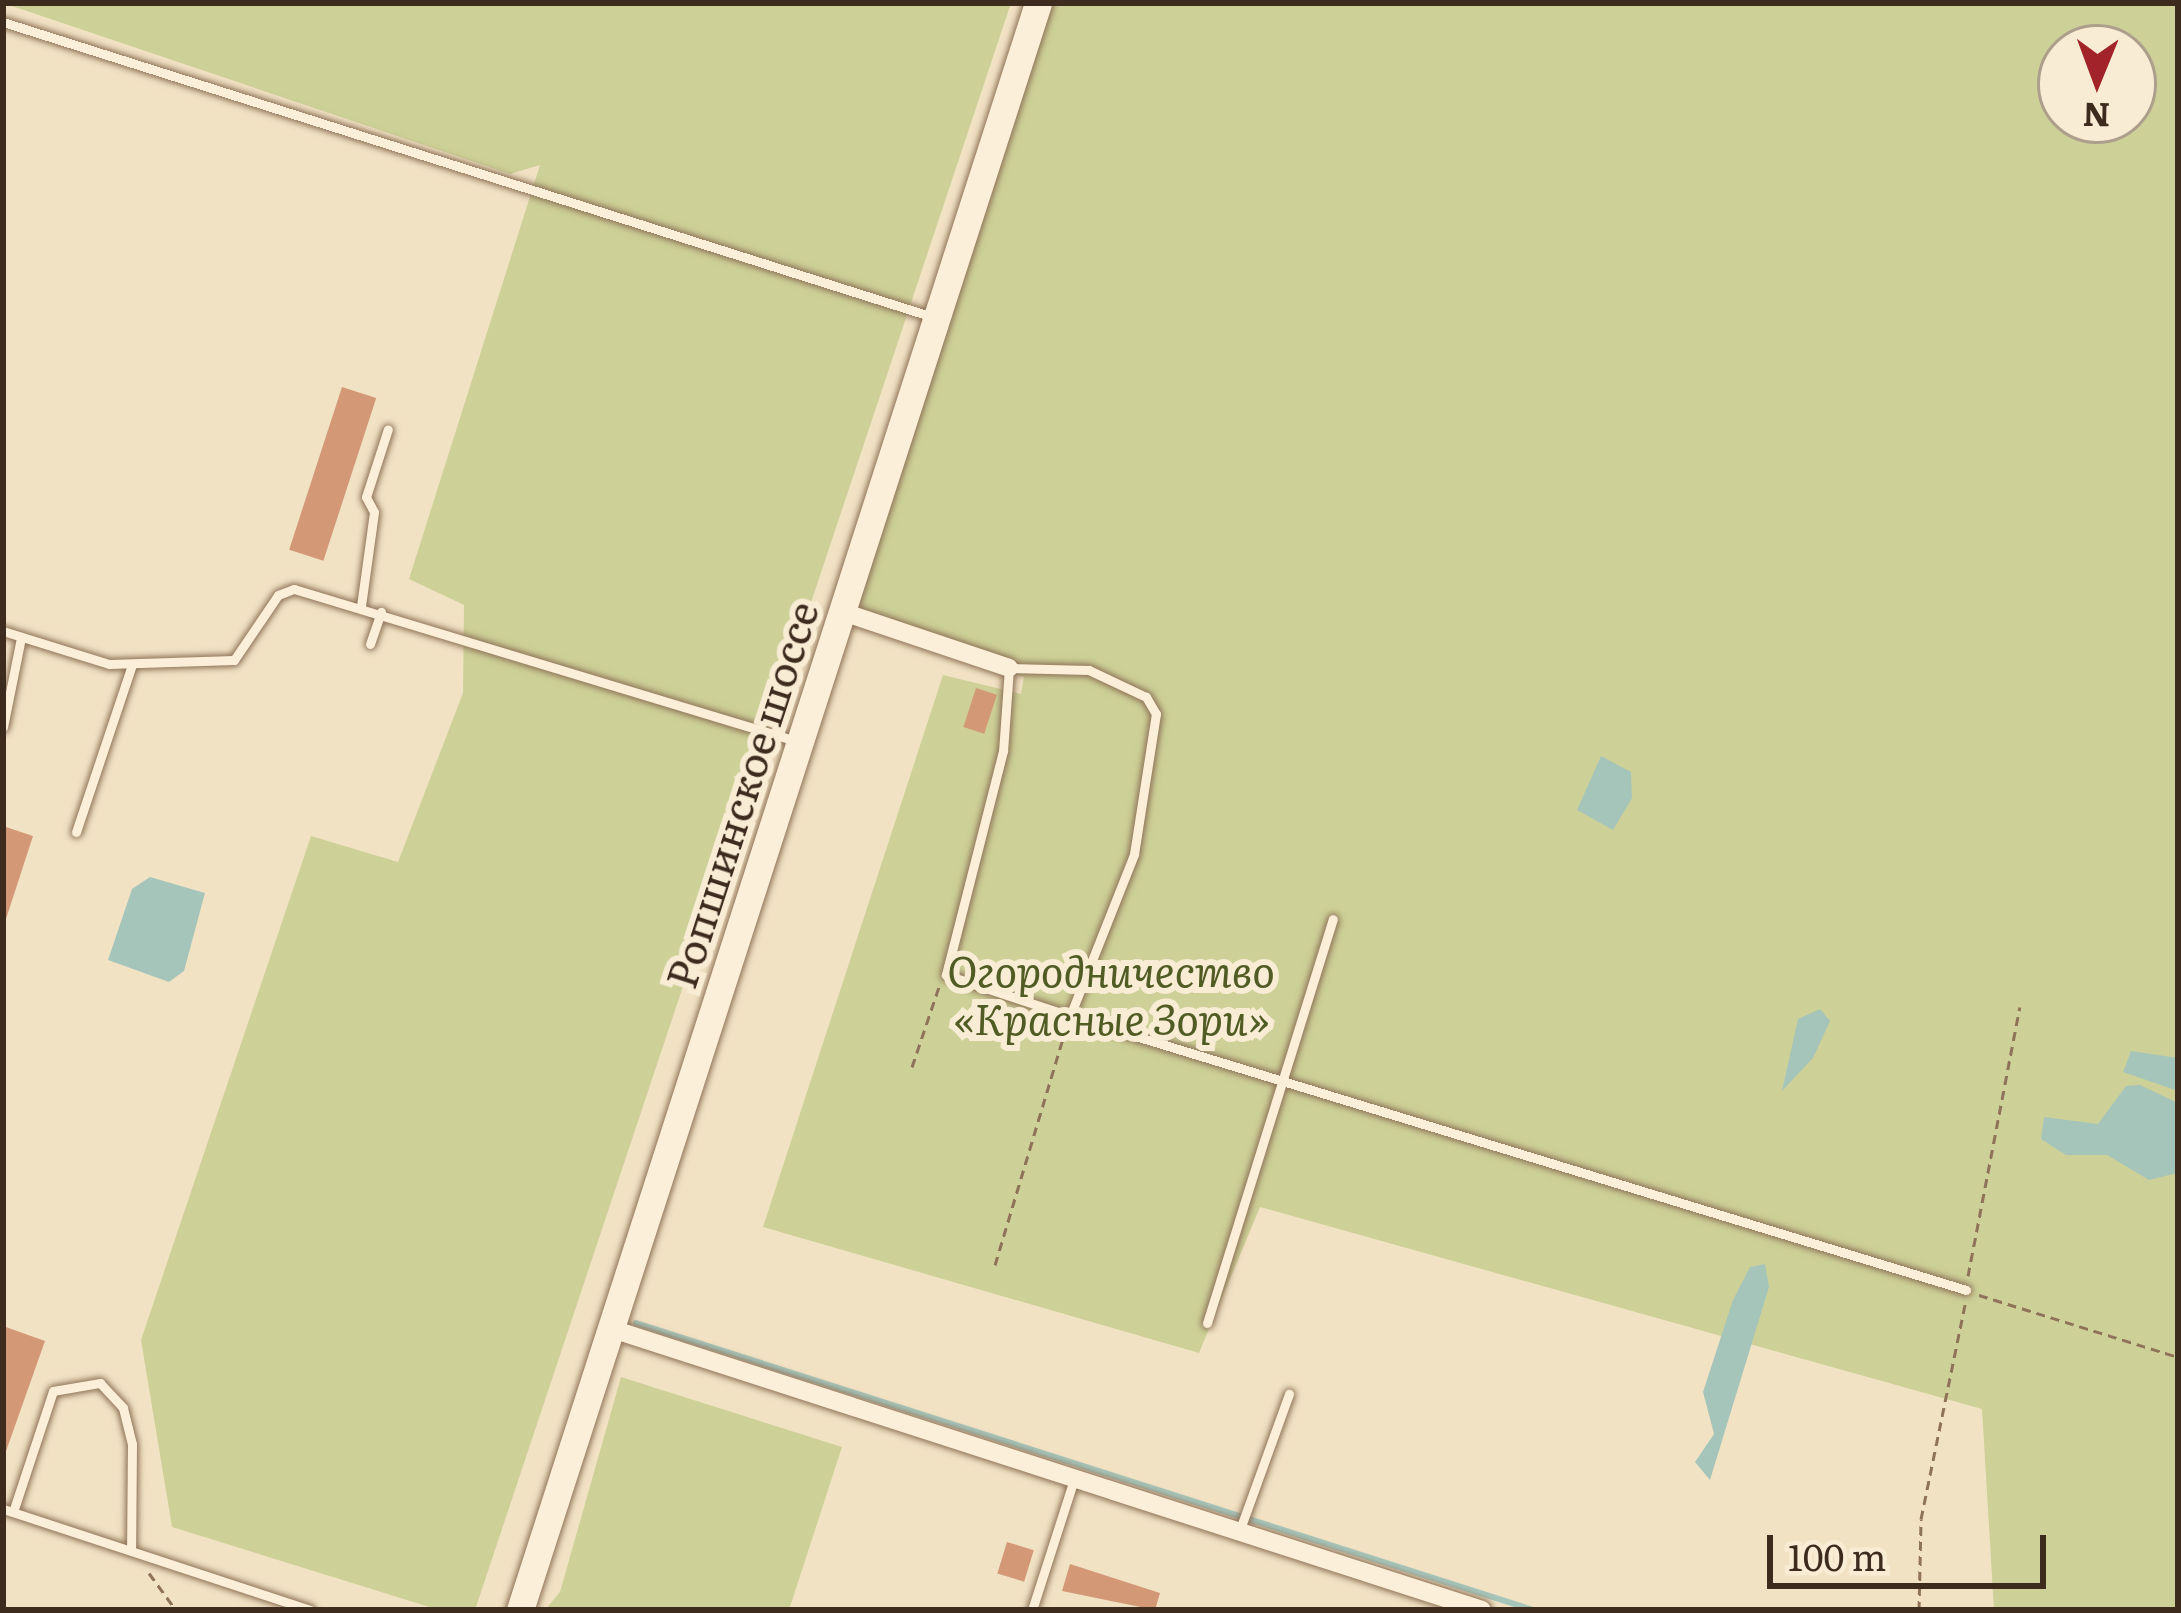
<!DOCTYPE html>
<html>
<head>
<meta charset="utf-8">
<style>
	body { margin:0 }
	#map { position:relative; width:2181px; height:1613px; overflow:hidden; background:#f2e2c4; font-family:Literata,serif }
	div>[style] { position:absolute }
	.green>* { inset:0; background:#cdd197 }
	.water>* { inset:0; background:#a6c5ba }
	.stream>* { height:6px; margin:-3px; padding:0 3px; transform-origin:3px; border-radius:3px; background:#a6c5ba }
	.building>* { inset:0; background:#d39977; transform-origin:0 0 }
	.path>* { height:3px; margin-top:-1.5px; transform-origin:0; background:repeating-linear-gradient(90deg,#8f7359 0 9px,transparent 0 15px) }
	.roads { filter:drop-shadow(0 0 3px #8f7359) drop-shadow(0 0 3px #8f7359) }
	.lane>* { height:9px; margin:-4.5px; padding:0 4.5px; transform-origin:4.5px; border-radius:4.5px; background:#fcefd9 }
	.street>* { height:18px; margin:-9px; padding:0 9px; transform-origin:9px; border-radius:9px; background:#fcefd9 }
	.secondary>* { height:27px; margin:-13.5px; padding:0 13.5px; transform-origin:13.5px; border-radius:13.5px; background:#fcefd9 }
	span { translate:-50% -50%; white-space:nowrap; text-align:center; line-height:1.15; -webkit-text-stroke:12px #f8ecd5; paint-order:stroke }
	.street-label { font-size:42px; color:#3d2c1e }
	.park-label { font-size:42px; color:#505c23; font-style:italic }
	.frame { position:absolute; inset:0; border:6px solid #3d2c1e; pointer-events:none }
	.north { position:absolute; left:2037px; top:24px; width:120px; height:120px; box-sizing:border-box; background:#f8ecd5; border:3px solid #ad9f8c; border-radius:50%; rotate:181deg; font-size:33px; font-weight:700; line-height:48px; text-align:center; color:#3d2c1e }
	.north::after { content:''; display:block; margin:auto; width:42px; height:54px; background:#a3232a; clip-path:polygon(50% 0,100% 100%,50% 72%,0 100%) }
	.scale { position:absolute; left:1767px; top:1535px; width:279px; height:54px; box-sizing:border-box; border:6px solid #3d2c1e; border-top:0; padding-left:15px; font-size:36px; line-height:42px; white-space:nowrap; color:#3d2c1e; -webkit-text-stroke:9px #f8ecd5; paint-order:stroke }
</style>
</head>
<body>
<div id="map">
	<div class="green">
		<i style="clip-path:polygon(3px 3px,1011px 3px,475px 1610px,439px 1610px,172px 1527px,141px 1340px,311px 836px,398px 862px,463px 693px,464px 605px,409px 579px,540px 165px,510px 174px)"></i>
		<i style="clip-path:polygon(evenodd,1051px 3px,2178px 3px,2178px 1610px,1994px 1610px,1982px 1409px,1260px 1207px,1199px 1353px,763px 1227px,943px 675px,1021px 694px,1024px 677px,851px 619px,1051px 3px,2061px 48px,2133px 48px,2133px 120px,2061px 120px,2061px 48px)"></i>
		<i style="clip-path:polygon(621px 1377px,842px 1447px,789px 1610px,545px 1610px,560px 1592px)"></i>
	</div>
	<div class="water">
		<i style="clip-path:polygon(1601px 756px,1631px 772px,1632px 798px,1613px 830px,1577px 810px)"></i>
		<i style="clip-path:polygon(150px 877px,205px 893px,184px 971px,169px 982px,108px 960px,132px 889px)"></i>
		<i style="clip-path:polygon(1820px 1009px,1830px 1021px,1813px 1058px,1782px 1091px,1798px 1019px)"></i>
		<i style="clip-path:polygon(2131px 1051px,2178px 1058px,2178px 1091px,2123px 1072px)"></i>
		<i style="clip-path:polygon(2140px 1085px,2178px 1103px,2177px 1173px,2149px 1180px,2107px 1155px,2066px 1155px,2041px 1139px,2044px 1117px,2098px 1124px,2126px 1086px)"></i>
		<i style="clip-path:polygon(1765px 1264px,1769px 1287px,1710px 1480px,1695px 1462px,1714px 1434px,1703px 1392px,1733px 1300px,1750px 1267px)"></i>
	</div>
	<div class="stream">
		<i style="left:636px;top:1323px;width:942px;rotate:17.74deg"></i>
	</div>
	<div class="building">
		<i style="left:342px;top:387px;width:36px;height:171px;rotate:18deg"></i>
		<i style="left:976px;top:688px;width:22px;height:41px;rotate:18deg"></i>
		<i style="clip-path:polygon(3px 826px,33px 836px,6px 919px,3px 918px)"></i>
		<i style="clip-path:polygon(3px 1326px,45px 1341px,5px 1454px,3px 1454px)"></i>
		<i style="left:1007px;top:1542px;width:28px;height:33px;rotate:17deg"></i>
		<i style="clip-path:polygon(1070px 1564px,1160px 1593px,1155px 1610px,1062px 1591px)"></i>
	</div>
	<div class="path">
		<i style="left:912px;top:1067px;width:84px;rotate:-71.4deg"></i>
		<i style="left:995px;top:1265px;width:246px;rotate:-73.3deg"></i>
		<i style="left:1968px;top:1276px;width:274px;rotate:-79.1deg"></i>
		<i style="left:1979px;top:1295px;width:208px;rotate:17.3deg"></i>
		<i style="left:149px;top:1573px;width:46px;rotate:53.9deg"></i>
		<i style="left:1919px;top:1610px;width:91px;rotate:-88.7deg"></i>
		<i style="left:1921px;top:1519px;width:219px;rotate:-78.4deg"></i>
	</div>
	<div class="roads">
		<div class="lane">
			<i style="left:3px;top:22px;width:973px;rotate:17.6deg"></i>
			<i style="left:361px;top:606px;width:95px;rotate:-82.1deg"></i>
			<i style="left:374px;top:512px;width:17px;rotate:-118deg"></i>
			<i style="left:366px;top:497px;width:71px;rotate:-72.1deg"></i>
			<i style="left:3px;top:631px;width:111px;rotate:17.3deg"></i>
			<i style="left:109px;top:664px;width:125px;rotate:-1.8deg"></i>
			<i style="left:234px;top:660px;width:78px;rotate:-55.9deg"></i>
			<i style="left:278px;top:595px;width:17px;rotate:-21deg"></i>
			<i style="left:294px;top:589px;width:525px;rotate:16.85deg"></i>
			<i style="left:370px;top:644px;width:34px;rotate:-71deg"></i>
			<i style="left:3px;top:727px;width:91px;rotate:-78.6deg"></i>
			<i style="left:76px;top:832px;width:176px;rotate:-71.5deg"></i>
			<i style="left:1070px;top:1016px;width:174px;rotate:-68.4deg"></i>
			<i style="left:1134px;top:854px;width:142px;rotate:-81.1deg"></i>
			<i style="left:1156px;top:714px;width:20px;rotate:-120deg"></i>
			<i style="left:1146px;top:697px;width:63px;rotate:-154.7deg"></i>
			<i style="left:1089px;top:670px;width:80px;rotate:-178.6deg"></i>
			<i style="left:1009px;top:668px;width:83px;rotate:94.1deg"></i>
			<i style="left:1003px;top:751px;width:231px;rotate:104.3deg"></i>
			<i style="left:946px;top:975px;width:131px;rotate:18.3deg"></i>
			<i style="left:1070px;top:1016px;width:937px;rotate:17deg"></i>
			<i style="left:1207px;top:1323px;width:423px;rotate:-72.7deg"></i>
			<i style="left:3px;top:1509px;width:323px;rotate:18.2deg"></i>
			<i style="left:13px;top:1512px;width:127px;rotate:-71.7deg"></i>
			<i style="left:53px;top:1391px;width:48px;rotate:-9.7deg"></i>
			<i style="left:100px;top:1383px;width:34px;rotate:47deg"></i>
			<i style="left:123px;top:1408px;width:37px;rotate:76deg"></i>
			<i style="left:132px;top:1444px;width:105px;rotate:90.5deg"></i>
			<i style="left:1239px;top:1532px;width:147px;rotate:-70.1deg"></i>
			<i style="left:1032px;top:1610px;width:138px;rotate:-72.2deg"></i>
		</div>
		<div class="street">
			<i style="left:843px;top:612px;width:175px;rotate:18.6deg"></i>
			<i style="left:612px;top:1329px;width:914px;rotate:17.9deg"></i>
		</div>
		<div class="secondary">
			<i style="left:520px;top:1610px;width:1688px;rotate:-72.13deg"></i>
		</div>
	</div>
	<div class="street-label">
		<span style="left:740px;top:794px;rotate:-72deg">Ропшинское шоссе</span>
	</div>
	<div class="park-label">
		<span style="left:1111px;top:993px">Огородничество<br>«Красные Зори»</span>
	</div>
	<div class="frame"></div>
	<div class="north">N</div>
	<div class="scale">100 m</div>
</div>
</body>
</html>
